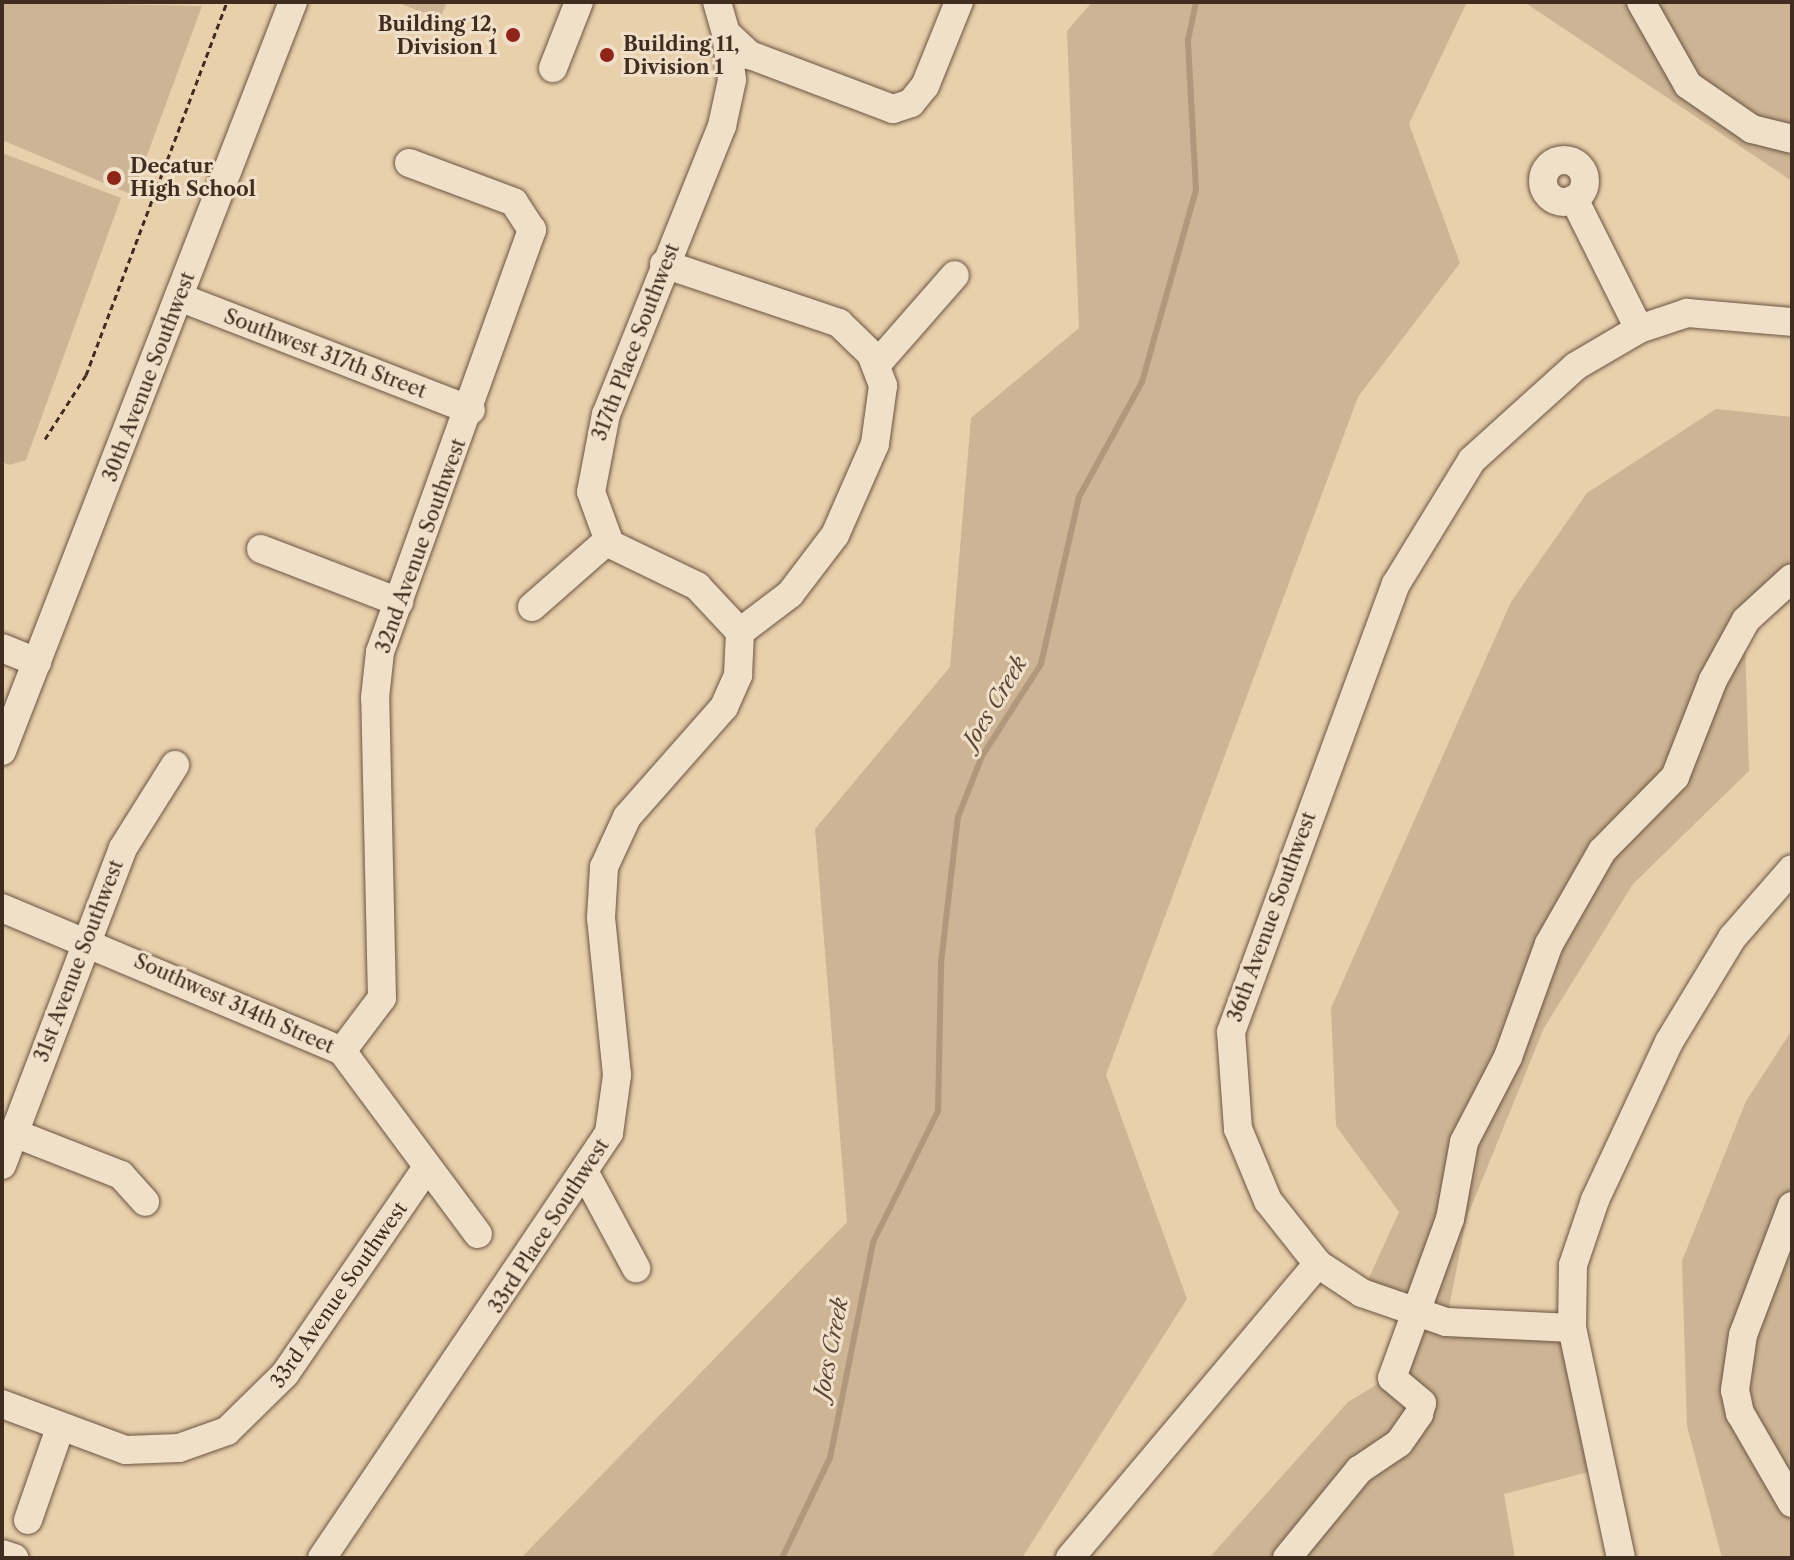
<!DOCTYPE html>
<html>
<head>
<meta charset="utf-8">
<style>
	body { margin:0 }
	#map { position:relative; width:1794px; height:1560px; overflow:hidden; background:#e9d0ac; font-family:"Libre Caslon Text",serif }
	div>[style] { position:absolute }
	.green>* { inset:0; background:#ccb494 }
	.stream>* { height:6px; margin:-3px; padding:0 3px; transform-origin:3px; border-radius:3px; background:#b0987c }
	.path>* { height:3px; margin-top:-1.5px; transform-origin:0; background:repeating-linear-gradient(90deg,#412c20 0 6px,transparent 0 10px) }
	.roads { filter:drop-shadow(0 0 2px #6b5543) drop-shadow(0 0 2px #6b5543) }
	.minor>* { height:28px; margin:-14px; padding:0 14px; transform-origin:14px; border-radius:14px; background:#f1e0c9 }
	.minor>.ring { margin:-14px; padding:0; box-sizing:content-box; background:none; border:28px solid #f1e0c9; border-radius:50% }
	.dots>* { width:22px; height:22px; translate:-50% -50%; box-sizing:border-box; border:4px solid #f1e0c9; border-radius:50% }
	span { translate:-50% -50%; white-space:nowrap; text-align:center; line-height:1.15; -webkit-text-stroke:6px #f1e0c9; paint-order:stroke }
	.poi-label { font-size:20px; color:#412c20; font-weight:700 }
	.right { translate:-100% -50%; text-align:right }
	.left { translate:0 -50%; text-align:left }
	.street-label { font-size:20px; color:#412c20 }
	.water-label { font-size:22px; color:#5d4737; font-style:italic }
	.frame { position:absolute; inset:0; border:4px solid #412c20; pointer-events:none }
</style>
</head>
<body>
<div id="map">
	<div class="green">
		<i style="clip-path:polygon(2px 2px,202px 6px,139px 177px,144px 184px,130px 194px,2px 140px)"></i>
		<i style="clip-path:polygon(396px 2px,447px 2px,440px 19px)"></i>
		<i style="clip-path:polygon(1092px 2px,1467px 2px,1409px 124px,1460px 263px,1358px 397px,1106px 1075px,1187px 1299px,1022px 1558px,521px 1558px,847px 1222px,815px 829px,950px 667px,971px 418px,1079px 328px,1067px 31px)"></i>
		<i style="clip-path:polygon(1524px 2px,1792px 2px,1792px 181px)"></i>
		<i style="clip-path:polygon(2px 153px,121px 198px,26px 460px,9px 465px,2px 462px)"></i>
		<i style="clip-path:polygon(1716px 409px,1792px 417px,1792px 600px,1745px 637px,1749px 771px,1633px 884px,1544px 1028px,1467px 1217px,1446px 1322px,1572px 1328px,1604px 1468px,1504px 1494px,1515px 1558px,1209px 1558px,1348px 1402px,1389px 1377px,1411px 1311px,1362px 1293px,1399px 1212px,1336px 1126px,1331px 1008px,1511px 602px,1587px 493px)"></i>
		<i style="clip-path:polygon(1792px 1030px,1792px 1558px,1722px 1558px,1687px 1426px,1682px 1261px,1746px 1101px)"></i>
	</div>
	<div class="stream">
		<i style="left:782px;top:1558px;width:111px;rotate:-64.4deg"></i>
		<i style="left:830px;top:1458px;width:220px;rotate:-78.7deg"></i>
		<i style="left:873px;top:1242px;width:146px;rotate:-63.6deg"></i>
		<i style="left:938px;top:1111px;width:148px;rotate:-88.8deg"></i>
		<i style="left:941px;top:963px;width:147px;rotate:-83.4deg"></i>
		<i style="left:958px;top:817px;width:66px;rotate:-68.5deg"></i>
		<i style="left:982px;top:756px;width:109px;rotate:-57.3deg"></i>
		<i style="left:1041px;top:664px;width:171px;rotate:-77.2deg"></i>
		<i style="left:1079px;top:497px;width:131px;rotate:-61.3deg"></i>
		<i style="left:1142px;top:382px;width:199px;rotate:-74.3deg"></i>
		<i style="left:1196px;top:190px;width:150px;rotate:-93.1deg"></i>
		<i style="left:1188px;top:40px;width:39px;rotate:-78deg"></i>
	</div>
	<div class="path">
		<i style="left:45px;top:439px;width:76px;rotate:-57.4deg"></i>
		<i style="left:86px;top:375px;width:399px;rotate:-69.3deg"></i>
	</div>
	<div class="roads">
		<div class="minor">
			<i style="left:717px;top:2px;width:32px;rotate:74deg"></i>
			<i style="left:726px;top:33px;width:33px;rotate:43deg"></i>
			<i style="left:750px;top:55px;width:153px;rotate:20.7deg"></i>
			<i style="left:893px;top:109px;width:19px;rotate:-18deg"></i>
			<i style="left:911px;top:103px;width:22px;rotate:-51deg"></i>
			<i style="left:925px;top:86px;width:91px;rotate:-68deg"></i>
			<i style="left:1641px;top:2px;width:95px;rotate:60.5deg"></i>
			<i style="left:1688px;top:85px;width:78px;rotate:34.5deg"></i>
			<i style="left:1752px;top:129px;width:41px;rotate:14deg"></i>
			<i style="left:726px;top:33px;width:47px;rotate:82.7deg"></i>
			<i style="left:732px;top:80px;width:47px;rotate:102.3deg"></i>
			<i style="left:722px;top:126px;width:310px;rotate:111.9deg"></i>
			<i style="left:606px;top:414px;width:79px;rotate:100.9deg"></i>
			<i style="left:591px;top:492px;width:55px;rotate:69.9deg"></i>
			<i style="left:610px;top:544px;width:97px;rotate:25.8deg"></i>
			<i style="left:697px;top:586px;width:63px;rotate:46.9deg"></i>
			<i style="left:553px;top:68px;width:71px;rotate:-68.5deg"></i>
			<i class="ring" style="left:1543px;top:160px;width:14px;height:14px"></i>
			<i style="left:1574px;top:199px;width:145px;rotate:63.4deg"></i>
			<i style="left:664px;top:264px;width:185px;rotate:18.6deg"></i>
			<i style="left:839px;top:323px;width:45px;rotate:44.1deg"></i>
			<i style="left:871px;top:354px;width:34px;rotate:69deg"></i>
			<i style="left:883px;top:386px;width:59px;rotate:97.9deg"></i>
			<i style="left:875px;top:444px;width:99px;rotate:113.7deg"></i>
			<i style="left:835px;top:535px;width:74px;rotate:127.3deg"></i>
			<i style="left:790px;top:594px;width:63px;rotate:142.8deg"></i>
			<i style="left:179px;top:297px;width:313px;rotate:21.2deg"></i>
			<i style="left:877px;top:364px;width:118px;rotate:-48.8deg"></i>
			<i style="left:261px;top:549px;width:148px;rotate:21deg"></i>
			<i style="left:532px;top:607px;width:100px;rotate:-41.3deg"></i>
			<i style="left:2px;top:648px;width:38px;rotate:22deg"></i>
			<i style="left:2px;top:751px;width:804px;rotate:-68.77deg"></i>
			<i style="left:2px;top:908px;width:369px;rotate:22.8deg"></i>
			<i style="left:342px;top:1051px;width:228px;rotate:53.4deg"></i>
			<i style="left:342px;top:1051px;width:66px;rotate:-53deg"></i>
			<i style="left:382px;top:998px;width:300px;rotate:-91.3deg"></i>
			<i style="left:375px;top:698px;width:46px;rotate:-83.8deg"></i>
			<i style="left:380px;top:652px;width:449px;rotate:-70.2deg"></i>
			<i style="left:532px;top:230px;width:33px;rotate:-123deg"></i>
			<i style="left:514px;top:202px;width:112px;rotate:-159.6deg"></i>
			<i style="left:14px;top:1133px;width:115px;rotate:21.4deg"></i>
			<i style="left:121px;top:1175px;width:36px;rotate:48deg"></i>
			<i style="left:2px;top:1165px;width:339px;rotate:-69.1deg"></i>
			<i style="left:123px;top:848px;width:98px;rotate:-57.9deg"></i>
			<i style="left:586px;top:1175px;width:106px;rotate:61.7deg"></i>
			<i style="left:1792px;top:1206px;width:138px;rotate:110.8deg"></i>
			<i style="left:1743px;top:1335px;width:56px;rotate:98.3deg"></i>
			<i style="left:1735px;top:1390px;width:24px;rotate:78deg"></i>
			<i style="left:1740px;top:1413px;width:104px;rotate:60deg"></i>
			<i style="left:1572px;top:1328px;width:126px;rotate:-177.3deg"></i>
			<i style="left:1446px;top:1322px;width:89px;rotate:-161deg"></i>
			<i style="left:1362px;top:1293px;width:53px;rotate:-146.6deg"></i>
			<i style="left:1318px;top:1264px;width:80px;rotate:-128.4deg"></i>
			<i style="left:1268px;top:1201px;width:78px;rotate:-112.6deg"></i>
			<i style="left:1238px;top:1129px;width:97px;rotate:-94.1deg"></i>
			<i style="left:1231px;top:1032px;width:477px;rotate:-69.8deg"></i>
			<i style="left:1396px;top:584px;width:145px;rotate:-58.5deg"></i>
			<i style="left:1472px;top:460px;width:140px;rotate:-42.1deg"></i>
			<i style="left:1576px;top:366px;width:73px;rotate:-30.4deg"></i>
			<i style="left:1639px;top:329px;width:51px;rotate:-18.4deg"></i>
			<i style="left:1687px;top:313px;width:105px;rotate:4.9deg"></i>
			<i style="left:2px;top:1404px;width:132px;rotate:20.4deg"></i>
			<i style="left:126px;top:1450px;width:53px;rotate:-2.2deg"></i>
			<i style="left:179px;top:1448px;width:51px;rotate:-19.5deg"></i>
			<i style="left:227px;top:1431px;width:81px;rotate:-44.5deg"></i>
			<i style="left:285px;top:1374px;width:249px;rotate:-55.5deg"></i>
			<i style="left:28px;top:1520px;width:97px;rotate:-70.8deg"></i>
			<i style="left:2px;top:1554px;width:13px;rotate:18deg"></i>
			<i style="left:322px;top:1558px;width:513px;rotate:-55.97deg"></i>
			<i style="left:609px;top:1133px;width:59px;rotate:-82.1deg"></i>
			<i style="left:617px;top:1075px;width:158px;rotate:-95.8deg"></i>
			<i style="left:601px;top:918px;width:51px;rotate:-86.6deg"></i>
			<i style="left:604px;top:867px;width:55px;rotate:-65.3deg"></i>
			<i style="left:627px;top:817px;width:147px;rotate:-48.6deg"></i>
			<i style="left:724px;top:707px;width:35px;rotate:-66deg"></i>
			<i style="left:738px;top:675px;width:43px;rotate:-87.3deg"></i>
			<i style="left:1070px;top:1558px;width:385px;rotate:-49.9deg"></i>
			<i style="left:1287px;top:1558px;width:114px;rotate:-50.7deg"></i>
			<i style="left:1359px;top:1470px;width:48px;rotate:-34deg"></i>
			<i style="left:1399px;top:1443px;width:35px;rotate:-55deg"></i>
			<i style="left:1419px;top:1414px;width:11px;rotate:-75deg"></i>
			<i style="left:1422px;top:1403px;width:39px;rotate:-140deg"></i>
			<i style="left:1392px;top:1378px;width:169px;rotate:-70deg"></i>
			<i style="left:1450px;top:1219px;width:78px;rotate:-79.7deg"></i>
			<i style="left:1464px;top:1142px;width:96px;rotate:-62.6deg"></i>
			<i style="left:1508px;top:1057px;width:120px;rotate:-70.1deg"></i>
			<i style="left:1549px;top:944px;width:107px;rotate:-60.3deg"></i>
			<i style="left:1602px;top:851px;width:104px;rotate:-45.4deg"></i>
			<i style="left:1675px;top:777px;width:104px;rotate:-68.6deg"></i>
			<i style="left:1713px;top:680px;width:68px;rotate:-61.2deg"></i>
			<i style="left:1746px;top:620px;width:62px;rotate:-42.4deg"></i>
			<i style="left:1621px;top:1558px;width:235px;rotate:-102deg"></i>
			<i style="left:1572px;top:1328px;width:63px;rotate:-89.1deg"></i>
			<i style="left:1573px;top:1265px;width:69px;rotate:-71.3deg"></i>
			<i style="left:1595px;top:1200px;width:174px;rotate:-64.9deg"></i>
			<i style="left:1669px;top:1042px;width:122px;rotate:-58.8deg"></i>
			<i style="left:1732px;top:938px;width:91px;rotate:-49deg"></i>
		</div>
	</div>
	<div class="dots">
		<i style="left:513px;top:35px;background:#8f2418"></i>
		<i style="left:607px;top:55px;background:#8f2418"></i>
		<i style="left:114px;top:178px;background:#8f2418"></i>
	</div>
	<div class="poi-label">
		<span class="right" style="left:497px;top:36px">Building 12,<br>Division 1</span>
		<span class="left" style="left:623px;top:56px">Building 11,<br>Division 1</span>
		<span class="left" style="left:130px;top:178px">Decatur<br>High School</span>
	</div>
	<div class="street-label">
		<span style="left:636px;top:342px;rotate:-69deg">317th Place Southwest</span>
		<span style="left:325px;top:354px;rotate:21deg">Southwest 317th Street</span>
		<span style="left:149px;top:377px;rotate:-69deg">30th Avenue Southwest</span>
		<span style="left:421px;top:546px;rotate:-70deg">32nd Avenue Southwest</span>
		<span style="left:1272px;top:917px;rotate:-70deg">36th Avenue Southwest</span>
		<span style="left:79px;top:961px;rotate:-69deg">31st Avenue Southwest</span>
		<span style="left:234px;top:1004px;rotate:24deg">Southwest 314th Street</span>
		<span style="left:549px;top:1226px;rotate:-57deg">33rd Place Southwest</span>
		<span style="left:339px;top:1295px;rotate:-55deg">33rd Avenue Southwest</span>
	</div>
	<div class="water-label">
		<span style="left:995px;top:702px;rotate:-59deg">Joes Creek</span>
		<span style="left:831px;top:1348px;rotate:-79deg">Joes Creek</span>
	</div>
	<div class="frame"></div>
</div>
</body>
</html>
